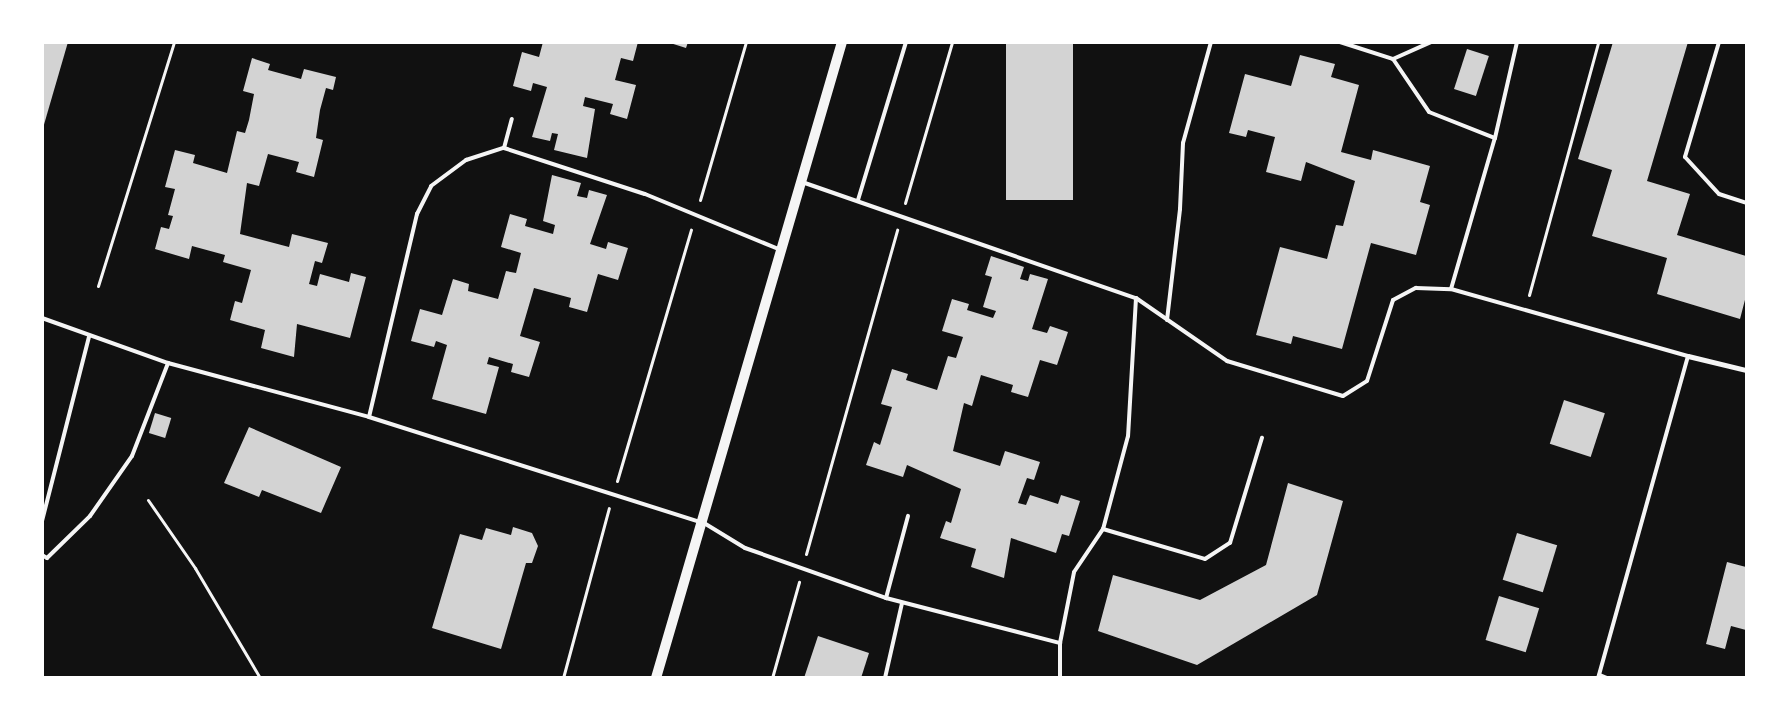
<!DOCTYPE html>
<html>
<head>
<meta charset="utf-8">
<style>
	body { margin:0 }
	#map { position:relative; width:1789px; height:720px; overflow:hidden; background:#111; font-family:"Source Sans 3",sans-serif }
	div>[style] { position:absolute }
	.building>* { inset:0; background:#d3d3d3; transform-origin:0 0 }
	.path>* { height:3px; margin:-1.5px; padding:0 1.5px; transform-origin:1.5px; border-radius:1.5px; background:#f5f5f5 }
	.service>* { height:4px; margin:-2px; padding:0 2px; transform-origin:2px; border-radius:2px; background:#f5f5f5 }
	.minor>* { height:5px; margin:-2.5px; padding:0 2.5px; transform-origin:2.5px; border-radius:2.5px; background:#f5f5f5 }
	.secondary>* { height:10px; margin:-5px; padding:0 5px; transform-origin:5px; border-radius:5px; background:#f5f5f5 }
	span { translate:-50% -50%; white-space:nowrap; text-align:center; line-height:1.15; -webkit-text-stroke:4.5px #fff; paint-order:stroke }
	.frame { position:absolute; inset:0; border:44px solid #fff; pointer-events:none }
</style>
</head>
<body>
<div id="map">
	<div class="building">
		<i style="clip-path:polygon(42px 42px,68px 42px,43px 128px,42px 128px)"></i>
		<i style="clip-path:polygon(543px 42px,638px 42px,633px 61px,621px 58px,615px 80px,636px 85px,627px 119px,610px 114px,613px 104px,585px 97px,583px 106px,595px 109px,587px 158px,554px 150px,558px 134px,552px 133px,550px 141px,532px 137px,547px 87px,533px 83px,531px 91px,513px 86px,522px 52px,539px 57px)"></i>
		<i style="clip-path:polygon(667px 42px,688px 42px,686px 48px)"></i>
		<i style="left:1006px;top:42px;width:67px;height:158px"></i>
		<i style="clip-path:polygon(1613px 42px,1688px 42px,1647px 181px,1690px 194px,1677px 235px,1746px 256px,1746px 296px,1740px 319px,1657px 294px,1667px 258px,1592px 236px,1612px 170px,1578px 159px)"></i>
		<i style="left:1467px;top:49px;width:23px;height:42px;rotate:18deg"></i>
		<i style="clip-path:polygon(1300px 55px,1335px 64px,1331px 77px,1359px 85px,1341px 152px,1371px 160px,1373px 150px,1430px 166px,1420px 202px,1430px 205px,1416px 255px,1371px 243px,1342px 349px,1293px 336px,1291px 344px,1256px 335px,1280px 247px,1327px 259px,1336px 225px,1343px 226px,1355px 181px,1306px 162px,1301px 181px,1266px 172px,1275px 137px,1248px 130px,1246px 137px,1229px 133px,1245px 74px,1291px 86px)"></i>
		<i style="clip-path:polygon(252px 58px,270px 64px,268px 70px,301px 79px,304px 69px,336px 77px,333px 90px,326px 88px,320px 110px,316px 138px,323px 140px,314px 177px,296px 172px,299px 162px,268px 154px,259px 186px,247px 183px,240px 234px,289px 247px,292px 234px,328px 243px,322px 263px,315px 261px,309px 284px,317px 286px,320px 274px,349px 282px,351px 273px,366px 277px,350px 338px,297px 324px,294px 357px,261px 348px,265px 330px,230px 320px,235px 301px,242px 303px,251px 270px,223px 262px,225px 255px,192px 246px,189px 259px,155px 249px,161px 227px,169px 229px,173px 216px,168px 215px,175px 189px,165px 187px,175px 150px,195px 155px,193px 163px,227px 173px,237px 131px,245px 133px,249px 120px,254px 94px,243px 91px)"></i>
		<i style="clip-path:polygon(552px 175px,581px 183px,577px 196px,587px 198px,589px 190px,607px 195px,590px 244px,606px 249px,608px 242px,628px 248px,618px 280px,598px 274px,587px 312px,569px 307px,571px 298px,534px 288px,520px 336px,540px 342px,529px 377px,511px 372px,513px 364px,489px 357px,487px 364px,499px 367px,486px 414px,432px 399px,447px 345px,436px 341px,434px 347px,411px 341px,420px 309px,442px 315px,453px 279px,469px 284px,468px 291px,498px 299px,506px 271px,516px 273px,521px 253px,501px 247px,510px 214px,527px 219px,525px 226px,553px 234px,555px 225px,543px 221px)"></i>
		<i style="clip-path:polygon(991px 256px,1024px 267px,1020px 279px,1028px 281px,1030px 274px,1048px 279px,1032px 329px,1047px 333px,1050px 326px,1068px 332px,1057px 365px,1040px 360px,1028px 397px,1011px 392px,1013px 385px,981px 375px,972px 406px,964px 403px,953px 451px,1000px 466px,1005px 451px,1040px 462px,1034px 480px,1027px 478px,1018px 503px,1026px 505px,1030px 495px,1058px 504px,1061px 495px,1080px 501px,1069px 536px,1062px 534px,1056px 553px,1011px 538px,1004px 578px,971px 567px,976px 549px,940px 538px,946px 521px,951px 523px,961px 489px,907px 465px,903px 477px,866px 465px,874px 442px,880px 445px,892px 407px,881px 404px,892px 369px,908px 374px,906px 380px,937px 390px,948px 356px,956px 358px,963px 337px,942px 331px,952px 299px,969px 304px,967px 310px,993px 318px,996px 311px,983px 307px,992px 277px,985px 275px)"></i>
		<i style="left:1564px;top:400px;width:43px;height:46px;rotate:18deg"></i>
		<i style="left:155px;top:413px;width:17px;height:21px;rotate:17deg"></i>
		<i style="clip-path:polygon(249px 427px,341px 467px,321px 513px,262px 490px,259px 497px,224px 483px)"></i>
		<i style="clip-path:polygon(1288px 483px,1343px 501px,1317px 595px,1197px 665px,1098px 631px,1113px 575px,1200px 600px,1266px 565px)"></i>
		<i style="clip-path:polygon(513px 527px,532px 533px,538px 546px,532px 563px,526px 563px,501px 649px,432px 628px,460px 534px,482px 540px,486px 528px,511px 535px)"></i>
		<i style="left:1517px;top:533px;width:42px;height:49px;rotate:17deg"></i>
		<i style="clip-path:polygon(1727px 562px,1746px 567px,1746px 630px,1731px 626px,1725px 649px,1706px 644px)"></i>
		<i style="left:1499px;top:596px;width:42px;height:46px;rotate:17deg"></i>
		<i style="clip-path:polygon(818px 636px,869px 653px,861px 678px,804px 678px)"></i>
	</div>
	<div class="path">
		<i style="left:700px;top:200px;width:165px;rotate:-73.8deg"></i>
		<i style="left:905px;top:203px;width:168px;rotate:-73.7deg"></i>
		<i style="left:98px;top:286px;width:256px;rotate:-72.7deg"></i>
		<i style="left:1529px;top:295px;width:262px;rotate:-74.7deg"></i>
		<i style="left:617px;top:481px;width:262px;rotate:-73.6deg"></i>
		<i style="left:148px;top:500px;width:83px;rotate:55.3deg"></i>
		<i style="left:195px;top:568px;width:128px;rotate:59.4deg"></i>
		<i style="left:806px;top:554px;width:337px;rotate:-74.3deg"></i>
		<i style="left:563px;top:678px;width:176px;rotate:-74.9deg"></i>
		<i style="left:772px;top:678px;width:100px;rotate:-74.3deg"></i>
	</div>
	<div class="service">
		<i style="left:1340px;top:42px;width:56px;rotate:17.8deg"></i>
		<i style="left:1393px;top:59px;width:42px;rotate:-24.1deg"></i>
		<i style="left:1719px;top:42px;width:120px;rotate:106.5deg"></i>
		<i style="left:1685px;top:157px;width:50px;rotate:47.4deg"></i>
		<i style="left:1719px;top:194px;width:28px;rotate:18deg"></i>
		<i style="left:1393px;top:59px;width:64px;rotate:55.8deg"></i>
		<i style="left:1429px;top:112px;width:71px;rotate:21.5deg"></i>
		<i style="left:1495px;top:138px;width:98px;rotate:-77.1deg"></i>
		<i style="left:504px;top:148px;width:148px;rotate:18.1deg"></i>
		<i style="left:645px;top:194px;width:147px;rotate:22.4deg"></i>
		<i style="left:802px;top:182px;width:354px;rotate:19.2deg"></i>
		<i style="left:1136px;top:298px;width:138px;rotate:93.3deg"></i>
		<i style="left:1128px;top:436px;width:96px;rotate:105deg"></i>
		<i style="left:858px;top:200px;width:165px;rotate:-73.1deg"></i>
		<i style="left:1451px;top:289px;width:157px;rotate:-73.8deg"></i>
		<i style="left:1136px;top:298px;width:111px;rotate:34.7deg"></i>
		<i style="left:1227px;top:361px;width:121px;rotate:16.8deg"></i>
		<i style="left:1343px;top:396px;width:28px;rotate:-32deg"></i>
		<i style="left:1367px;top:381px;width:85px;rotate:-72.2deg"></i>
		<i style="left:1393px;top:300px;width:26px;rotate:-28deg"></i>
		<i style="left:1416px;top:288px;width:35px;rotate:2deg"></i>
		<i style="left:1451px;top:289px;width:246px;rotate:15.8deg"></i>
		<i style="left:1688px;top:356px;width:334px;rotate:105.6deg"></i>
		<i style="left:42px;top:318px;width:134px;rotate:19.7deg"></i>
		<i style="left:168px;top:363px;width:208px;rotate:15deg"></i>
		<i style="left:369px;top:417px;width:351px;rotate:17.6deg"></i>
		<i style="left:704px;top:523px;width:48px;rotate:31.4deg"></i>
		<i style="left:745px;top:548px;width:150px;rotate:19.5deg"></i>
		<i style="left:886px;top:598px;width:180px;rotate:14.5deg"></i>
		<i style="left:1060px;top:643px;width:35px;rotate:90deg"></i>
		<i style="left:1167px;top:320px;width:112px;rotate:-83.3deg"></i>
		<i style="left:1180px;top:209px;width:66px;rotate:-87.4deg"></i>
		<i style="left:1183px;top:143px;width:105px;rotate:-74.5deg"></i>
		<i style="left:369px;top:417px;width:209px;rotate:-76.7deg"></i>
		<i style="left:417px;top:214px;width:31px;rotate:-63deg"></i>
		<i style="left:431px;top:186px;width:44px;rotate:-36.6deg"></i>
		<i style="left:466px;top:160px;width:40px;rotate:-18deg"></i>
		<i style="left:504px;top:148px;width:30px;rotate:-75deg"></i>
		<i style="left:42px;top:521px;width:190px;rotate:-75.7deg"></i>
		<i style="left:42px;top:555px;width:6px;rotate:31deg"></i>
		<i style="left:47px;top:558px;width:60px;rotate:-44.3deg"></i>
		<i style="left:90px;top:516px;width:73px;rotate:-55deg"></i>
		<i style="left:132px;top:456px;width:100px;rotate:-68.8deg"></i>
		<i style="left:886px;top:598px;width:85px;rotate:-75deg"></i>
		<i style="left:1060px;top:643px;width:72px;rotate:-78.8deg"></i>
		<i style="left:1074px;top:572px;width:52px;rotate:-56deg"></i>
		<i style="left:1103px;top:529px;width:106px;rotate:16.4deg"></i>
		<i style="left:1205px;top:559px;width:30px;rotate:-33deg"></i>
		<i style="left:1230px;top:543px;width:110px;rotate:-73.1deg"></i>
		<i style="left:885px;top:678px;width:77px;rotate:-77.2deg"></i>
	</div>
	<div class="minor">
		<i style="left:1688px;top:356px;width:60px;rotate:13.6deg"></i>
		<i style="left:1599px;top:675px;width:8px;rotate:23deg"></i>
	</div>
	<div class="secondary">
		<i style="left:656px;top:678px;width:663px;rotate:-73.7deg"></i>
	</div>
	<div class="frame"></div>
</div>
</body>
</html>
